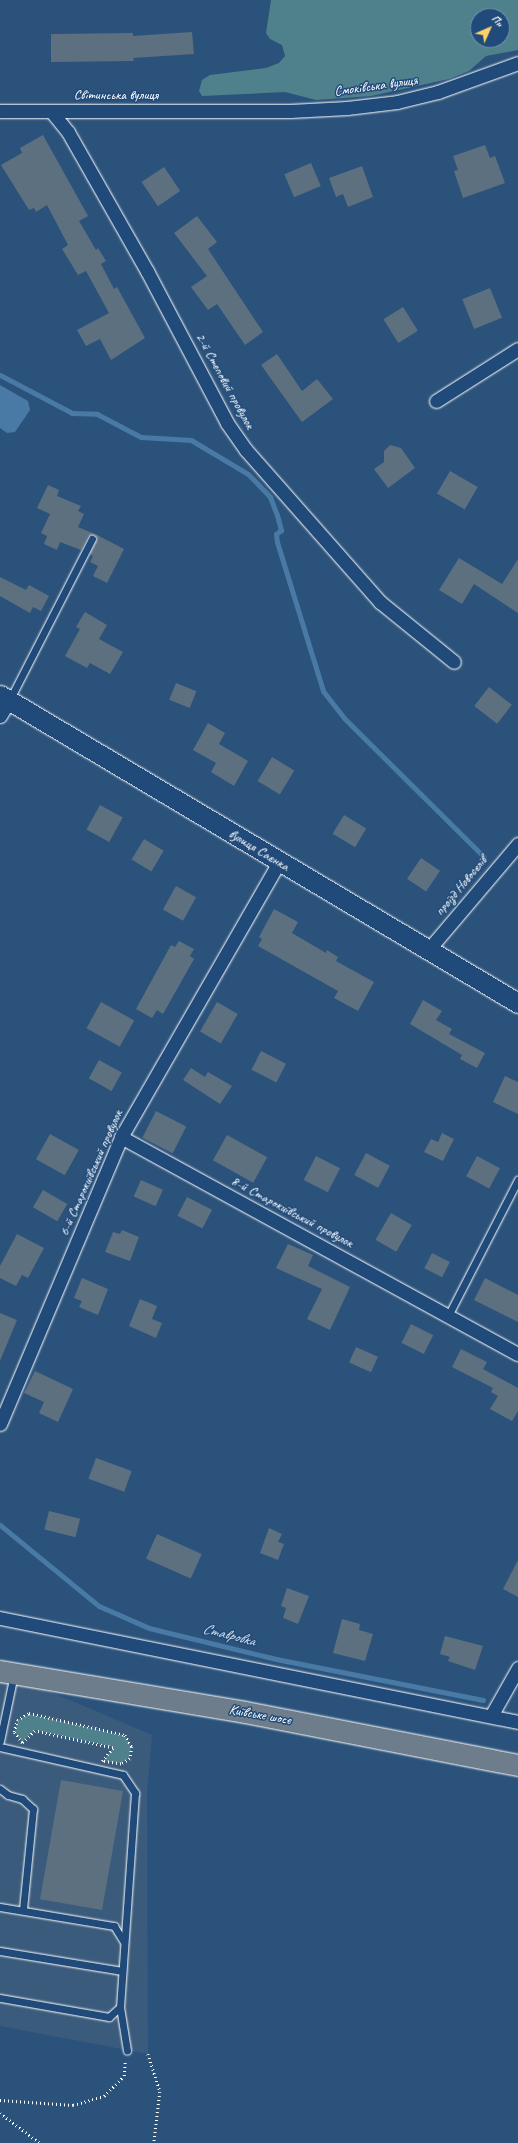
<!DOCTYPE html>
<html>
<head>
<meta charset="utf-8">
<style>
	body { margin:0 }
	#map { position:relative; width:518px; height:2143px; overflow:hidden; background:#2b527b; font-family:Caveat,sans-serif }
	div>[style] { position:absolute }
	.built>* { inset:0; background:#3a5b7c }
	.green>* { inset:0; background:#4f818c }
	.water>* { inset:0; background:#497aa6 }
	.stream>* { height:5px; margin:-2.5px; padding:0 2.5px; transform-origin:2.5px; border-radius:2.5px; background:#497aa6 }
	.building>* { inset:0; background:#5d707f; transform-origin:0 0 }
	.path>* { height:2.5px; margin-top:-1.25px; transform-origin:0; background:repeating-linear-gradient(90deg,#fff 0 1px,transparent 0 4px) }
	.roads { filter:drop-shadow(0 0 1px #fff) drop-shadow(0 0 1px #fff) }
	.lane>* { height:7px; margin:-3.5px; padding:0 3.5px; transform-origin:3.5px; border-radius:3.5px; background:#1f4a7a }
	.street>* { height:13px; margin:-6.5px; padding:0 6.5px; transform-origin:6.5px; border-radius:6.5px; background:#1f4a7a }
	.secondary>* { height:19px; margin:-9.5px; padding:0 9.5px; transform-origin:9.5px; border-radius:9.5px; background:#1f4a7a }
	.primary>* { height:21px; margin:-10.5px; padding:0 10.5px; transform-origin:10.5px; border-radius:10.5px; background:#6d7d8c }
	span { translate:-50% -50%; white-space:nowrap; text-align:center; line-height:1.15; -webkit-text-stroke:3px #1f4a7a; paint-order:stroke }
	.street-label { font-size:14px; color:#fff }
	.water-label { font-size:15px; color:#d2dee9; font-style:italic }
	.north { position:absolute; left:470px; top:8px; width:40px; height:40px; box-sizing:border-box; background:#1f4a7a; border:1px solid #7992af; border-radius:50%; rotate:45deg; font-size:11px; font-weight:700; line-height:16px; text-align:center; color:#fff }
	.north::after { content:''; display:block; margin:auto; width:14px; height:18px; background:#ffd166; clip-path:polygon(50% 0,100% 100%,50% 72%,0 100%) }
</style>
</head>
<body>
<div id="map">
	<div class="built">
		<i style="clip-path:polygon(0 1676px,18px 1678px,152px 1735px,147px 1793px,148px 2054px,0 2026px)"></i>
	</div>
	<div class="green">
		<i style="clip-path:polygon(evenodd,271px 0,518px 0,518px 50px,486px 56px,469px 71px,449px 79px,371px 96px,316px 100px,285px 92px,202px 96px,199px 91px,202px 80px,210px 75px,266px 68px,279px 63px,285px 56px,282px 45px,270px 39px,266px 33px,271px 0,478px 16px,502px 16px,502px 40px,478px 40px,478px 16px)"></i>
		<i style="clip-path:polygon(29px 1714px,125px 1736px,131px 1747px,129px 1758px,121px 1763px,103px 1761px,114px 1747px,35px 1730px,22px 1742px,15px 1732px,18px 1720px)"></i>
	</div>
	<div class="water">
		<i style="clip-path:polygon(0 385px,28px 401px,30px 410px,15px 432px,7px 433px,0 428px)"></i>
	</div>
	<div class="stream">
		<i style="left:0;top:375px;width:81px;rotate:27.8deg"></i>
		<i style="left:72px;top:413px;width:25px;rotate:2deg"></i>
		<i style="left:97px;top:414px;width:50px;rotate:27.6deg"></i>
		<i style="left:141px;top:437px;width:50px;rotate:3.4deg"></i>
		<i style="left:191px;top:440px;width:66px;rotate:30.8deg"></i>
		<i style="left:248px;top:474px;width:32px;rotate:46deg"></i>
		<i style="left:270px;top:497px;width:19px;rotate:69deg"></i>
		<i style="left:277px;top:515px;width:16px;rotate:75deg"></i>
		<i style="left:281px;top:530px;width:6px;rotate:141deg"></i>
		<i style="left:276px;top:534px;width:8px;rotate:83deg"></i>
		<i style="left:277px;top:542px;width:156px;rotate:72.8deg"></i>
		<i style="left:323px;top:691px;width:34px;rotate:52deg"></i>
		<i style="left:344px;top:718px;width:197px;rotate:44.8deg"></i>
		<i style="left:0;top:1525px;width:128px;rotate:39.3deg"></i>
		<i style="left:99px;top:1606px;width:55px;rotate:23.7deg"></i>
		<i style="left:149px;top:1628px;width:131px;rotate:13.7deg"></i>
		<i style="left:276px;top:1659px;width:211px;rotate:11.2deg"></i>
	</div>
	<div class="building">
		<i style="clip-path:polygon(192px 32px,194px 54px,133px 58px,134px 61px,51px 62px,51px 34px,133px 33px,133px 36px)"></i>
		<i style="clip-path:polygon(43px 135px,88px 216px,79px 221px,96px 250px,98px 248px,106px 261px,101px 264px,114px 289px,117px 287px,145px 338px,111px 360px,100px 339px,86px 346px,77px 330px,109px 313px,86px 271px,78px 275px,62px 249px,68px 245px,47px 205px,36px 212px,34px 208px,29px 210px,1px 165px,22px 153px,20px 148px)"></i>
		<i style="clip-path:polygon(485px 145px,490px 158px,495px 156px,505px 183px,463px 198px,454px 171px,458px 170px,453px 156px)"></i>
		<i style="left:311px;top:163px;width:25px;height:29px;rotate:67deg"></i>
		<i style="clip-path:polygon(362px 166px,373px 197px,348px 207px,343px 194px,336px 197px,329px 178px)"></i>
		<i style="left:164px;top:167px;width:29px;height:27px;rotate:56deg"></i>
		<i style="clip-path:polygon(197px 216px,217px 242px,208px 249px,263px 332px,245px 345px,217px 304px,208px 310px,191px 287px,207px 276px,174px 233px)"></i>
		<i style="left:490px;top:288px;width:32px;height:30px;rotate:68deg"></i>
		<i style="left:403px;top:307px;width:28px;height:23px;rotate:58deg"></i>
		<i style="clip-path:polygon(277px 354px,302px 391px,317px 379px,333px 399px,302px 422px,261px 365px)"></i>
		<i style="clip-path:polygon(390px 445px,401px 448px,415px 468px,388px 488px,374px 469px,384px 462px,384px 451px)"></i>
		<i style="left:450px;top:471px;width:32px;height:26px;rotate:30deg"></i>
		<i style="clip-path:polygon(48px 485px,59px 490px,57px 496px,81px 506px,78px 511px,84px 514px,78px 527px,97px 535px,124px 549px,107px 583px,93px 576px,98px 566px,90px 562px,93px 556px,90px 554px,97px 539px,95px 535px,88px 536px,81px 550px,60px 542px,57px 550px,44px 544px,47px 536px,41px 533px,50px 514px,37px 508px)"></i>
		<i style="clip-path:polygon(459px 558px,502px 584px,518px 559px,518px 613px,474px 584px,462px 604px,439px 590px)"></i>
		<i style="clip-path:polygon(0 577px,26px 590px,29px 585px,49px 596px,41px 611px,33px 607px,30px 613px,0 596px)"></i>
		<i style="clip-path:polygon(85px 612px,107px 625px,99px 639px,123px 652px,110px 674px,90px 663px,87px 668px,65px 656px,80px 629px,76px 627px)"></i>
		<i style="left:176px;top:683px;width:22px;height:18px;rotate:22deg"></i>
		<i style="left:489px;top:687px;width:29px;height:24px;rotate:38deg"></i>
		<i style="clip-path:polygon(208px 723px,225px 733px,219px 744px,248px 761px,234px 786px,211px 772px,216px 763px,193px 750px)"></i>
		<i style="left:272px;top:757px;width:26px;height:28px;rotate:31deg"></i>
		<i style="left:100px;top:805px;width:26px;height:28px;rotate:29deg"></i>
		<i style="left:344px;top:815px;width:26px;height:22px;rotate:31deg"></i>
		<i style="left:144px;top:839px;width:23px;height:24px;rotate:31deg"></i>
		<i style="left:421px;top:858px;width:23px;height:25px;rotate:34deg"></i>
		<i style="left:176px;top:886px;width:23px;height:27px;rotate:29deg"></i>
		<i style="clip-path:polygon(274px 909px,298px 922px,292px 933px,326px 953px,327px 950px,338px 957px,336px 961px,374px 982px,358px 1011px,334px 998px,338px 991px,258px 946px,262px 939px,259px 937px)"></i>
		<i style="clip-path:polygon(179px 941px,194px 949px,190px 956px,194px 959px,163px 1014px,157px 1010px,152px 1018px,136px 1009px,171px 945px,175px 947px)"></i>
		<i style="clip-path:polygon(423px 1000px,442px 1011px,436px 1020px,452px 1029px,449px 1034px,485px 1053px,477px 1068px,460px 1059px,462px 1055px,410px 1024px)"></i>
		<i style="left:101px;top:1002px;width:38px;height:30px;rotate:29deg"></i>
		<i style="left:217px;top:1002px;width:24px;height:34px;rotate:30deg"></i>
		<i style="left:261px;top:1051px;width:28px;height:21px;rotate:27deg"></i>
		<i style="left:99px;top:1060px;width:26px;height:21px;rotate:29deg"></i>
		<i style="clip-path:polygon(191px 1068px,205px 1077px,208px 1072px,232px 1086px,220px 1104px,183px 1080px)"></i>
		<i style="clip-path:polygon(505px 1076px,518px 1082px,518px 1114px,493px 1102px)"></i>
		<i style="left:156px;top:1111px;width:34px;height:30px;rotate:27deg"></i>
		<i style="clip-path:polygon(442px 1133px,454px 1139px,443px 1161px,424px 1152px,431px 1139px,438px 1142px)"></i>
		<i style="left:50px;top:1134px;width:33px;height:29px;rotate:29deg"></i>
		<i style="left:227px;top:1135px;width:46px;height:29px;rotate:29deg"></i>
		<i style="left:366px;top:1153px;width:27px;height:25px;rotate:28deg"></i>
		<i style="left:316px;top:1156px;width:27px;height:27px;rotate:27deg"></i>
		<i style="left:477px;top:1156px;width:26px;height:23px;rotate:28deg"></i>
		<i style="left:141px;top:1180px;width:24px;height:18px;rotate:24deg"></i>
		<i style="left:43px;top:1190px;width:28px;height:20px;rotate:30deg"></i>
		<i style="left:187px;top:1197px;width:28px;height:21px;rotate:27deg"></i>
		<i style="left:391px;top:1213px;width:24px;height:31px;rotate:30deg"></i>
		<i style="clip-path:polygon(122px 1230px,139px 1237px,130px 1261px,105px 1252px,113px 1232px,120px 1234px)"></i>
		<i style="clip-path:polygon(17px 1234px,44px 1248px,28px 1278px,22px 1275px,16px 1286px,0 1278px,0 1266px)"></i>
		<i style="clip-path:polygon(288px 1244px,313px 1255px,308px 1266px,350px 1287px,330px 1330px,307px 1319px,322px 1289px,276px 1268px)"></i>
		<i style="left:432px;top:1253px;width:20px;height:17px;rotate:27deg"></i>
		<i style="clip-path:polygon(82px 1278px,108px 1289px,98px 1315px,79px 1307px,82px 1301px,74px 1298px)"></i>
		<i style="clip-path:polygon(485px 1278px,518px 1295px,518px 1322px,474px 1300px)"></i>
		<i style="clip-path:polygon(140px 1299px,157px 1306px,152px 1319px,162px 1323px,156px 1338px,129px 1326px)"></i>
		<i style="clip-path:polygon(0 1313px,17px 1320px,0 1361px)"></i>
		<i style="left:411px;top:1324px;width:25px;height:21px;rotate:27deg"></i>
		<i style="left:356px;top:1347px;width:24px;height:17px;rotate:24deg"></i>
		<i style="clip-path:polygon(461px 1349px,487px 1362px,483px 1369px,518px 1388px,518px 1411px,512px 1421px,490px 1409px,498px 1396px,491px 1392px,493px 1388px,452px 1367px)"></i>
		<i style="clip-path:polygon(35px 1371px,73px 1389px,58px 1422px,39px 1413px,44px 1402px,24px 1393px)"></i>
		<i style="left:96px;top:1458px;width:38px;height:22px;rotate:20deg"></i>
		<i style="left:49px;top:1511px;width:32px;height:19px;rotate:14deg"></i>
		<i style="clip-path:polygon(269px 1528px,282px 1534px,278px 1542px,284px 1544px,278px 1560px,260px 1553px)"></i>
		<i style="left:157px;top:1534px;width:49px;height:27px;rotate:24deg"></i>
		<i style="clip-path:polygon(518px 1560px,518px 1597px,503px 1589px)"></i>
		<i style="clip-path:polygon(287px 1588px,309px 1596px,298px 1624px,283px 1618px,286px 1608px,281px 1606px)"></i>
		<i style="clip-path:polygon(342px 1619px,360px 1624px,359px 1630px,373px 1634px,365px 1661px,333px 1653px)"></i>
		<i style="clip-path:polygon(445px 1636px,483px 1646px,475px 1670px,448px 1661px,450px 1657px,440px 1654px)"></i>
		<i style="left:61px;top:1780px;width:63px;height:121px;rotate:10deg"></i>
	</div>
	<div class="path">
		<i style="left:29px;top:1713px;width:98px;rotate:12.9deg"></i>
		<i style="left:125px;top:1735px;width:14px;rotate:60deg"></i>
		<i style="left:132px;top:1747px;width:12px;rotate:99deg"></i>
		<i style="left:130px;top:1759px;width:10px;rotate:151deg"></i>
		<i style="left:121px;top:1764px;width:19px;rotate:-171deg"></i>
		<i style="left:102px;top:1761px;width:17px;rotate:-50deg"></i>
		<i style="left:113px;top:1748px;width:80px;rotate:-167.7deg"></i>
		<i style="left:35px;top:1731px;width:18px;rotate:137deg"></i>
		<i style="left:22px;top:1743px;width:14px;rotate:-126deg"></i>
		<i style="left:14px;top:1732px;width:12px;rotate:-76deg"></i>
		<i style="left:17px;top:1720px;width:14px;rotate:-30deg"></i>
		<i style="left:148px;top:2054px;width:40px;rotate:72deg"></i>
		<i style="left:160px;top:2092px;width:51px;rotate:96.7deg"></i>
		<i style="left:0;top:2100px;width:73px;rotate:3.9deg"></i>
		<i style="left:73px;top:2105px;width:32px;rotate:-16deg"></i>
		<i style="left:104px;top:2096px;width:28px;rotate:-45deg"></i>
		<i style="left:124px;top:2076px;width:14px;rotate:-86deg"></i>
		<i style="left:0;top:2113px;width:50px;rotate:36.9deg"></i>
	</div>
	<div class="roads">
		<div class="lane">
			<i style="left:10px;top:699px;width:180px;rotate:-62.9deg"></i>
			<i style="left:449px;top:1314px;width:151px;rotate:-62.8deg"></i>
			<i style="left:0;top:1741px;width:68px;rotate:-78.2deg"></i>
			<i style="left:0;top:1747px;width:126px;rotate:12.8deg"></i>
			<i style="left:123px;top:1775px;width:22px;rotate:56deg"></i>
			<i style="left:135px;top:1793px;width:215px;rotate:94deg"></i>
			<i style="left:120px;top:2007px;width:15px;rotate:138deg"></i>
			<i style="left:109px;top:2017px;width:111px;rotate:-170.1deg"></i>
			<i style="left:0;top:1789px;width:10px;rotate:37deg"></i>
			<i style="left:8px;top:1795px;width:15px;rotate:16deg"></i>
			<i style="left:22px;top:1799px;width:15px;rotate:42deg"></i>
			<i style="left:33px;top:1809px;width:101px;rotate:95.7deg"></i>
			<i style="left:0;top:1907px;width:116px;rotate:9.5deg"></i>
			<i style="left:114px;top:1926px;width:19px;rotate:58deg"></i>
			<i style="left:0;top:1951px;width:124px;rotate:9.3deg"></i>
			<i style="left:120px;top:2007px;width:44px;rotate:80.8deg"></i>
		</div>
		<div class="street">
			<i style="left:0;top:111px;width:290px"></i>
			<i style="left:290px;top:111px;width:57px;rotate:-3deg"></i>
			<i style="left:347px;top:108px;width:50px;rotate:-6.8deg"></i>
			<i style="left:397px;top:102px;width:42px;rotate:-13.7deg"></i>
			<i style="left:438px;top:92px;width:85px;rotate:-19.9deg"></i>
			<i style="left:51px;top:111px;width:27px;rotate:51deg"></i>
			<i style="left:68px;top:132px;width:160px;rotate:60.4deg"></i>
			<i style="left:147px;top:271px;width:172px;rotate:62.2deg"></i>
			<i style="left:227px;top:423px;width:33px;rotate:55deg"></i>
			<i style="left:246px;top:450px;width:203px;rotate:48.6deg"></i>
			<i style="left:380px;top:602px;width:95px;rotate:39deg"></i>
			<i style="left:436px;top:401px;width:97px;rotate:-32.4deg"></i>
			<i style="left:0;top:716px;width:17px;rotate:-59deg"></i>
			<i style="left:429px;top:949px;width:138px;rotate:-49.7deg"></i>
			<i style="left:121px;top:1137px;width:452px;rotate:28.7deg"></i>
			<i style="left:0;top:1424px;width:311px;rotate:-67.1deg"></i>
			<i style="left:121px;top:1137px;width:317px;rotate:-60.1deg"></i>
			<i style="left:0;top:1618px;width:528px;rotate:11.35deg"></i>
			<i style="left:491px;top:1716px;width:55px;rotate:-60.6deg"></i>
		</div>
		<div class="secondary">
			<i style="left:0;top:695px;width:603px;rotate:30.74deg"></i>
		</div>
		<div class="primary">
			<i style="left:0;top:1671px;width:248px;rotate:9.5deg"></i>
			<i style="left:245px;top:1712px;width:278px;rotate:11deg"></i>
		</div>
	</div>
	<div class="street-label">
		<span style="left:376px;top:86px;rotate:-8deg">Смоківська вулиця</span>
		<span style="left:116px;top:95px">Світинська вулиця</span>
		<span style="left:225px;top:381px;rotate:61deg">2-й Степовий провулок</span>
		<span style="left:259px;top:850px;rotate:31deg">вулиця Саєнка</span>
		<span style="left:461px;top:886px;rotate:-50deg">проїзд Новоселів</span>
		<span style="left:91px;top:1173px;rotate:-66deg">6-й Старокиївський провулок</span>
		<span style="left:292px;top:1212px;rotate:28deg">8-й Старокиївський провулок</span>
		<span style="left:260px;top:1715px;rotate:10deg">Київське шосе</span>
	</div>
	<div class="water-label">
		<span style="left:229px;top:1635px;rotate:14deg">Ставровка</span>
	</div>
	<div class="north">Пн</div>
</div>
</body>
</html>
